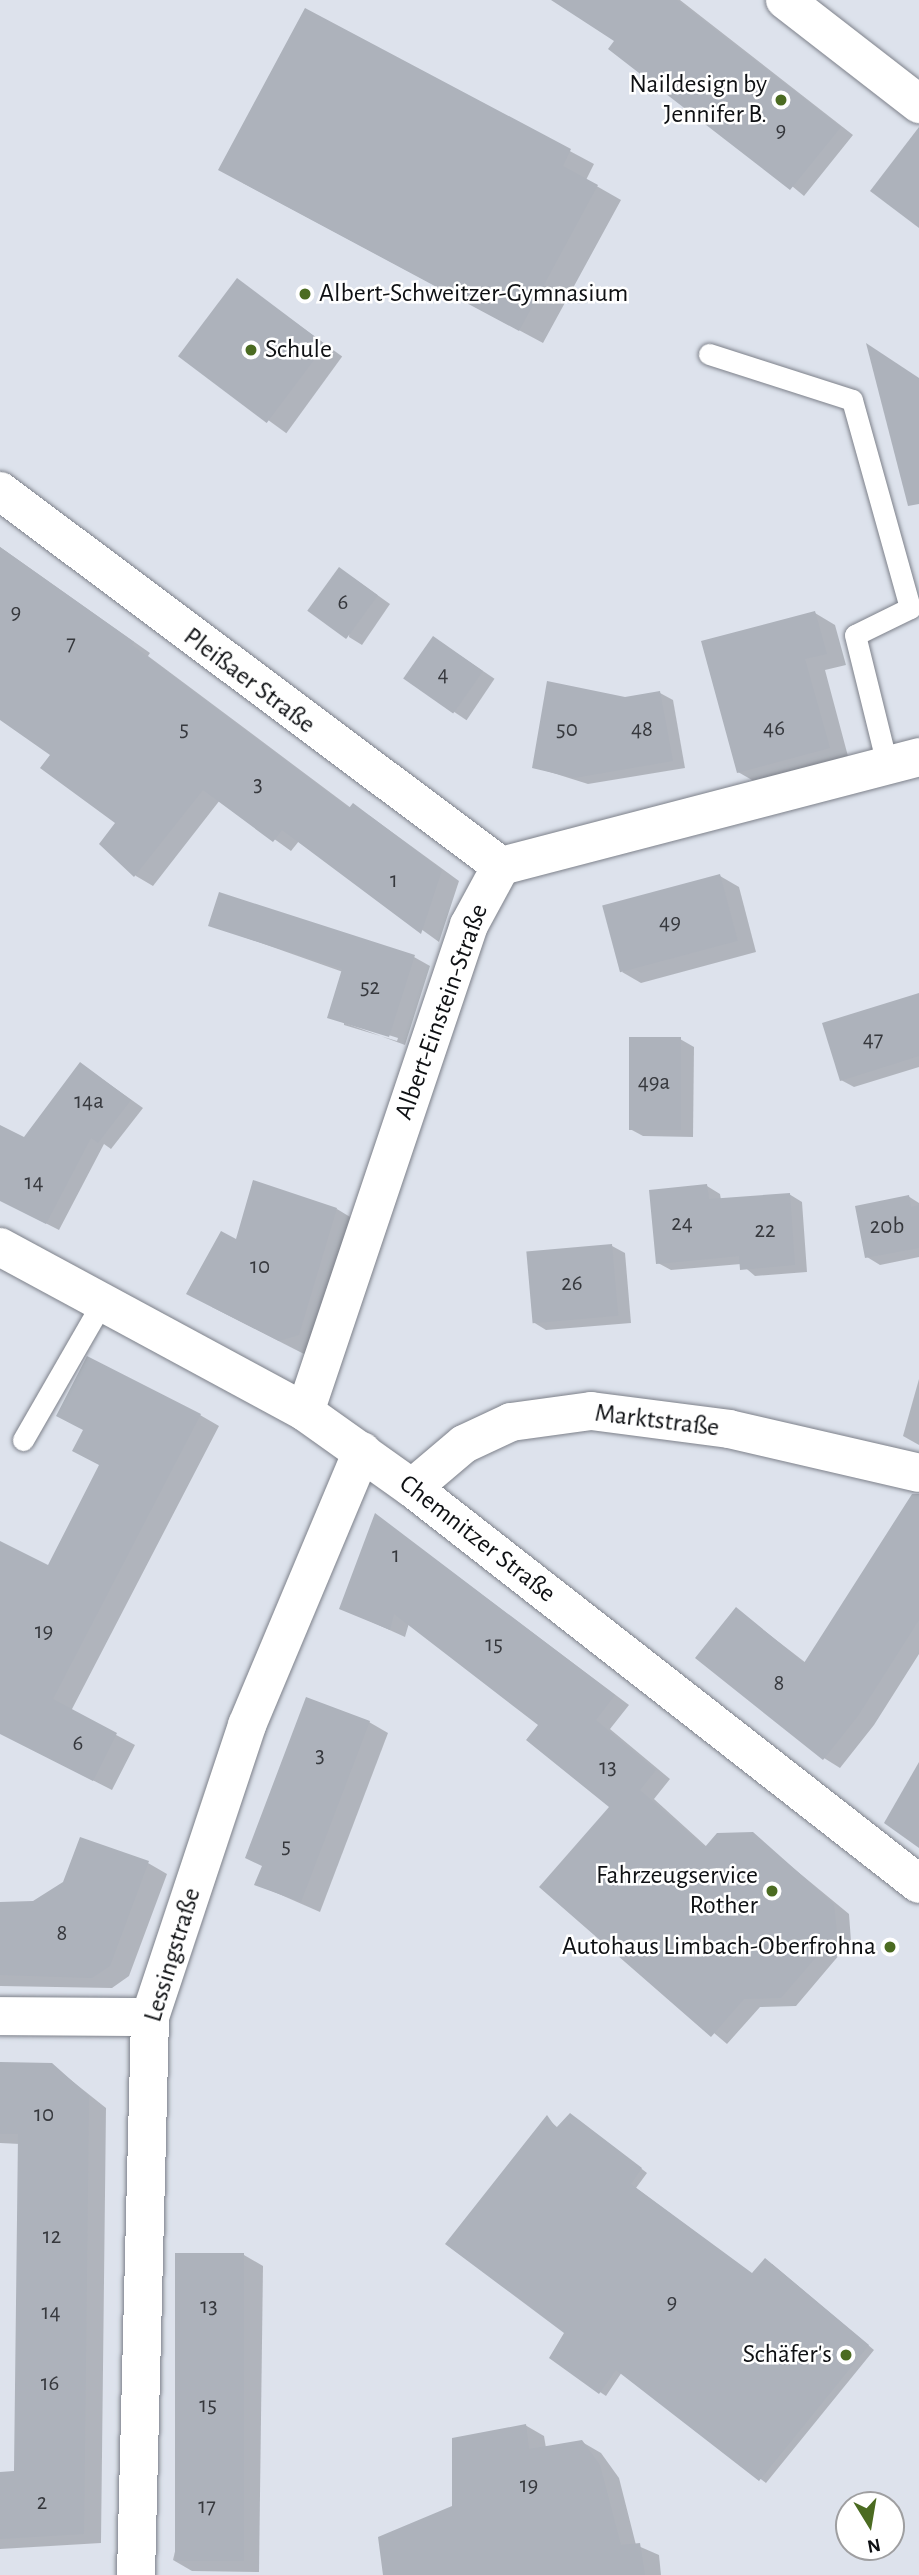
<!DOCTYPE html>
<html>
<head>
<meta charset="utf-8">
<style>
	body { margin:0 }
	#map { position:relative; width:919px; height:2575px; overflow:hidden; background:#dde2ec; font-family:"Alegreya Sans",sans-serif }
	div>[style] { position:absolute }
	.shadow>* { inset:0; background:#0003; transform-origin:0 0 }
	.building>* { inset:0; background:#adb2bb; transform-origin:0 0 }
	.roads { filter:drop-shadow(0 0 2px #7d818a) drop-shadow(0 0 2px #7d818a) }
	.lane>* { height:21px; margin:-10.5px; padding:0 10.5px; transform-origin:10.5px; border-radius:10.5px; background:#fff }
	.street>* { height:38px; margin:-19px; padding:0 19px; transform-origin:19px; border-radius:19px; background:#fff }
	.secondary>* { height:38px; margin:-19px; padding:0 19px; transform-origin:19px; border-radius:19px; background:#fff }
	.dots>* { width:19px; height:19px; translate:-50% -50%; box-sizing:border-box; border:4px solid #fff; border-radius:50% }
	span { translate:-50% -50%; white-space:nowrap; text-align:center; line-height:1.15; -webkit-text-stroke:5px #fff; paint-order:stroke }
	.number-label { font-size:23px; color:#36383d }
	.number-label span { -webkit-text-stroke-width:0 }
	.poi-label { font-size:26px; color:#0e1013 }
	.right { translate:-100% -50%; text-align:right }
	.left { translate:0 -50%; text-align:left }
	.street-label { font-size:26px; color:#0e1013 }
	.north { position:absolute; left:835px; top:2491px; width:70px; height:70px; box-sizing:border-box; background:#fff; border:2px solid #9f9fa1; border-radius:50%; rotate:169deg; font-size:19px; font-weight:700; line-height:28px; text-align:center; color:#0e1013 }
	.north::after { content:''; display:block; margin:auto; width:24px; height:32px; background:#4b6b21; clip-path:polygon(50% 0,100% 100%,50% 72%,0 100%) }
</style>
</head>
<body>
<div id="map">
	<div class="shadow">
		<i style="clip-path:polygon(555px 0,680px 0,853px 135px,804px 196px,616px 41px)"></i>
		<i style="clip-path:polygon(306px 10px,594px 164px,586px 180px,621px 200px,543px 343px,243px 183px)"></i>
		<i style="left:237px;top:280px;width:130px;height:95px;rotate:36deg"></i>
		<i style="clip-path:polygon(0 547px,150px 653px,148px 656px,351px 808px,370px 816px,459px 881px,439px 942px,299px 841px,291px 851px,220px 800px,153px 886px,136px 876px,101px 844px,118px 823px,53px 754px,0 718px)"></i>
		<i style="clip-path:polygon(352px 577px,390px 604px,362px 645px,349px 637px)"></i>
		<i style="clip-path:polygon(815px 613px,835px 625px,846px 665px,825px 670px,849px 760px,759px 784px,738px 772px)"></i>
		<i style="left:434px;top:638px;width:73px;height:50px;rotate:34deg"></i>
		<i style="clip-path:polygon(660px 693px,673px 700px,685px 768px,588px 784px,534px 767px,625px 698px)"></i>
		<i style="clip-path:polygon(720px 876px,739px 887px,756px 952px,641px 983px,622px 972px)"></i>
		<i style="clip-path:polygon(evenodd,210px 925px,414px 957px,430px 966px,405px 1045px,329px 1017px,343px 972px,210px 925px,344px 1021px,398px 1038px,397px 1041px,344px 1025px,344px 1021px)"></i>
		<i style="clip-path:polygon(919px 995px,919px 1067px,854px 1087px,841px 1080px)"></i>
		<i style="clip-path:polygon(680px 1039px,694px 1047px,693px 1137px,643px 1136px,630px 1129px)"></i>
		<i style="clip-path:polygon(81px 1064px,143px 1108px,111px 1149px,104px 1144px,59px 1230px,0 1200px,0 1129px,24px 1139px)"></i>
		<i style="clip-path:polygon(707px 1186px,720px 1194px,721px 1200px,789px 1194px,802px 1202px,807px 1272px,755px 1276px,741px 1264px,671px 1270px,658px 1263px)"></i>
		<i style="clip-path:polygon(908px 1196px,919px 1203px,919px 1257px,880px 1265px,867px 1257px)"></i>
		<i style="clip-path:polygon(337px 1209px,360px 1223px,322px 1348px,304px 1354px,212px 1307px,238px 1242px)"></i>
		<i style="clip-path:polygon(612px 1246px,625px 1253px,631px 1323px,546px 1330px,533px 1322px)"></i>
		<i style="clip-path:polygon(919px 1379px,919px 1445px,903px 1436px)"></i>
		<i style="clip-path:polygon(200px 1415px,219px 1426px,71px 1711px,135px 1745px,112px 1790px,0 1733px,0 1543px,49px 1568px,101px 1465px)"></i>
		<i style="clip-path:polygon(919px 1514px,919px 1654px,874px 1725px,840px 1768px,824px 1758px,736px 1609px,806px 1663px)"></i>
		<i style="clip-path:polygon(376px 1515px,629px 1705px,610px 1729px,670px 1779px,654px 1799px,707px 1847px,752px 1834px,849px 1914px,851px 1941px,796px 2006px,760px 2007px,727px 2044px,541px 1886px,611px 1806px,540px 1725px,409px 1623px,405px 1637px,341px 1608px)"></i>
		<i style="clip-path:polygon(369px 1722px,388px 1733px,320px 1912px,256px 1884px)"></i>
		<i style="clip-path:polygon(148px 1863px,167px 1874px,129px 1976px,112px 1988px,0 1986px,0 1903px,33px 1903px)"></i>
		<i style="clip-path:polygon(0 2064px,52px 2065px,106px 2108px,101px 2543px,0 2549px,0 2474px,16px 2473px,20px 2144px,0 2143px)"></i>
		<i style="clip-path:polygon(547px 2118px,558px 2128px,577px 2119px,647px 2173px,636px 2188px,753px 2275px,772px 2264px,874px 2350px,766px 2483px,622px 2372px,606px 2396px,600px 2392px,566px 2333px)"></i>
		<i style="clip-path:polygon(244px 2255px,263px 2266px,259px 2572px,192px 2571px,173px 2560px)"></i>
		<i style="clip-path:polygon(525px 2425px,544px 2436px,546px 2448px,582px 2442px,601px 2453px,619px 2478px,636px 2545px,659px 2555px,661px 2575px,384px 2575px,454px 2507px)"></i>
	</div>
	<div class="building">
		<i style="clip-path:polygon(551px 0,677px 0,841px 127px,790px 190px,608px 49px,614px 41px)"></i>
		<i style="clip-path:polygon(305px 8px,571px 149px,563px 166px,598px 185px,519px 331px,218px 170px)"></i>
		<i style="clip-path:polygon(919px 127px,919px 228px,870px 191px)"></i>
		<i style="left:237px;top:278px;width:111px;height:98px;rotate:37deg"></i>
		<i style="clip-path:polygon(866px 343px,919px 378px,919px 504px,908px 506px)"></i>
		<i style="clip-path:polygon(0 547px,134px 642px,132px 645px,349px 808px,353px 803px,442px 870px,421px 934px,282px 830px,273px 842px,203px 790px,134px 877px,99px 844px,115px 823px,40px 768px,50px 755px,0 720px)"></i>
		<i style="left:339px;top:567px;width:48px;height:54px;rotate:36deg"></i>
		<i style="clip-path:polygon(815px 611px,827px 654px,805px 659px,830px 748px,737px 773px,701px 641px)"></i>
		<i style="left:433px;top:636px;width:61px;height:52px;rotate:35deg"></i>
		<i style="clip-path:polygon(547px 681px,625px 697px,660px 691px,673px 761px,574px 778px,532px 768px)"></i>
		<i style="left:720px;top:874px;width:69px;height:122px;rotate:75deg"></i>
		<i style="clip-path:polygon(219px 892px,415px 955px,389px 1037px,327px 1018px,342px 969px,208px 926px)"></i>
		<i style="clip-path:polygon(919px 993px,919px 1056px,840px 1081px,822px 1023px)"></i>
		<i style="left:629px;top:1037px;width:52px;height:93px"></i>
		<i style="clip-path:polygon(80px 1062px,131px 1100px,98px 1143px,91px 1138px,46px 1224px,0 1201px,0 1125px,24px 1137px)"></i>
		<i style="clip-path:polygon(253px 1180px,337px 1208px,299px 1335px,279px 1341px,186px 1294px,221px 1231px,236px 1239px)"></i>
		<i style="clip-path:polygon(707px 1184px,709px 1199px,790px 1193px,795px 1265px,740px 1270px,739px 1256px,656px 1264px,649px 1190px)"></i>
		<i style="clip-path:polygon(909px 1195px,911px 1207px,919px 1205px,919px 1248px,865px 1258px,855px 1206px)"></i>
		<i style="left:612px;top:1244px;width:72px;height:86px;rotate:85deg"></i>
		<i style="clip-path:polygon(87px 1356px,201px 1414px,53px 1699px,117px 1733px,93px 1781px,0 1734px,0 1541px,48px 1565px,99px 1465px,72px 1451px,83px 1430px,56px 1416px)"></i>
		<i style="clip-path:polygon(912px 1494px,919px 1494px,919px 1620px,858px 1716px,823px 1760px,695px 1658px,736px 1607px,804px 1663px)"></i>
		<i style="clip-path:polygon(375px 1513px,615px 1695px,596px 1720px,656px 1770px,640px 1790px,705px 1847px,717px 1833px,753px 1832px,834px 1904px,837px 1933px,781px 1998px,744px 1999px,711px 2037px,539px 1887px,609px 1807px,526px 1740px,538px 1725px,394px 1614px,390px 1630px,339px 1609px)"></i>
		<i style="clip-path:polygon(306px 1697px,370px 1721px,301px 1902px,254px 1885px,262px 1866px,245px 1858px)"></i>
		<i style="clip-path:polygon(919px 1762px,919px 1848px,884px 1823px)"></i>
		<i style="clip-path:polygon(80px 1837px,149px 1861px,110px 1966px,92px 1978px,0 1975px,0 1902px,33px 1901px,63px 1882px)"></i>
		<i style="clip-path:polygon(0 2062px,52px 2063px,89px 2096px,84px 2534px,0 2539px,0 2472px,14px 2471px,18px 2134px,0 2134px)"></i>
		<i style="clip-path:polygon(570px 2113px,642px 2168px,631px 2184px,752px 2273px,765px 2258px,869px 2345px,759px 2481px,616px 2370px,599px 2394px,549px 2358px,564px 2333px,445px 2244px,547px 2115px,556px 2128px)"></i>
		<i style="left:175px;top:2253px;width:69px;height:308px"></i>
		<i style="clip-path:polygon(526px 2424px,529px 2449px,582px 2440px,600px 2465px,621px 2545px,640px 2543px,645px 2575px,383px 2575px,378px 2537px,452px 2506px,452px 2438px)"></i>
	</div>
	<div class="roads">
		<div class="lane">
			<i style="left:709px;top:354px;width:150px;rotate:17.8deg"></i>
			<i style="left:852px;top:400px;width:216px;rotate:74.4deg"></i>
			<i style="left:910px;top:608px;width:61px;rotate:153.9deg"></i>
			<i style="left:855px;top:635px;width:133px;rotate:76.1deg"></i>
			<i style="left:23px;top:1440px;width:160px;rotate:-60.1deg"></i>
		</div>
		<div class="street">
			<i style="left:785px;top:0;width:170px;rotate:37.8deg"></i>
			<i style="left:0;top:491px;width:626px;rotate:36.81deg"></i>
			<i style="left:305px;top:1412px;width:514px;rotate:-71.39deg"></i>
			<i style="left:469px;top:925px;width:67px;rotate:-61.5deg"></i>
			<i style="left:501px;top:866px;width:432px;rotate:-14.6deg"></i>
			<i style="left:412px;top:1488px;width:68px;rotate:-40.2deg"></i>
			<i style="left:464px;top:1444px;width:52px;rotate:-25.1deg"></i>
			<i style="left:511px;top:1422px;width:81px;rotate:-7.8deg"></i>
			<i style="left:591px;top:1411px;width:139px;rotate:7.4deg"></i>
			<i style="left:729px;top:1429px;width:195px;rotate:13deg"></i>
			<i style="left:0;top:2016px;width:150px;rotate:0.4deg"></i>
			<i style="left:136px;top:2575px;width:558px;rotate:-88.56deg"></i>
			<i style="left:150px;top:2017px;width:308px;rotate:-71.6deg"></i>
			<i style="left:247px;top:1725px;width:297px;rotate:-67.2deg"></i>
		</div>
		<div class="secondary">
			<i style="left:0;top:1247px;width:347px;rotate:28.4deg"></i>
			<i style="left:305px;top:1412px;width:131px;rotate:35.4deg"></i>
			<i style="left:412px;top:1488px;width:643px;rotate:37.99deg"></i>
		</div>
	</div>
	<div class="dots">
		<i style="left:781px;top:100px;background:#4b6b21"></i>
		<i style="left:305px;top:294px;background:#4b6b21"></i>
		<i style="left:251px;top:350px;background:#4b6b21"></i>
		<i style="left:772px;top:1891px;background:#4b6b21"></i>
		<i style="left:890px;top:1947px;background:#4b6b21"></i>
		<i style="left:846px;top:2355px;background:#4b6b21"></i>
	</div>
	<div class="number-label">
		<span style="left:781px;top:131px">9</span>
		<span style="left:343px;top:603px">6</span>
		<span style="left:16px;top:613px">9</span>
		<span style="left:71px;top:644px">7</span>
		<span style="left:443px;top:675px">4</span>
		<span style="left:774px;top:729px">46</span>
		<span style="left:184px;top:730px">5</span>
		<span style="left:567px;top:730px">50</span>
		<span style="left:642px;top:730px">48</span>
		<span style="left:258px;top:785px">3</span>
		<span style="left:394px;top:881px">1</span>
		<span style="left:670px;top:923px">49</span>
		<span style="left:370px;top:988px">52</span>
		<span style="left:873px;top:1040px">47</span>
		<span style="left:654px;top:1083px">49a</span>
		<span style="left:89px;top:1102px">14a</span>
		<span style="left:34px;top:1183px">14</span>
		<span style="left:682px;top:1224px">24</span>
		<span style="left:887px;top:1227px">20b</span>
		<span style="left:765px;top:1231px">22</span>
		<span style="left:260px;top:1267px">10</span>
		<span style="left:572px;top:1284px">26</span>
		<span style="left:396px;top:1556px">1</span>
		<span style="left:44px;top:1632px">19</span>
		<span style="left:494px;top:1645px">15</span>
		<span style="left:779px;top:1684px">8</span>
		<span style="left:78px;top:1744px">6</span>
		<span style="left:320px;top:1756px">3</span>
		<span style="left:608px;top:1768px">13</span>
		<span style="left:286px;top:1847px">5</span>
		<span style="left:62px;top:1934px">8</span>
		<span style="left:44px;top:2115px">10</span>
		<span style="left:52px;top:2237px">12</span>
		<span style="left:672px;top:2303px">9</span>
		<span style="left:209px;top:2307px">13</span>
		<span style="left:51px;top:2313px">14</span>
		<span style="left:50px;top:2384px">16</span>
		<span style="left:208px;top:2406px">15</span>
		<span style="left:529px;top:2486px">19</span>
		<span style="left:42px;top:2503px">2</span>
		<span style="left:207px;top:2507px">17</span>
	</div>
	<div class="poi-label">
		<span class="right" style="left:767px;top:100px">Naildesign by<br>Jennifer B.</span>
		<span class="left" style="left:319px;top:294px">Albert-Schweitzer-Gymnasium</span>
		<span class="left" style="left:265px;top:350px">Schule</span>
		<span class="right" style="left:758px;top:1891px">Fahrzeugservice<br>Rother</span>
		<span class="right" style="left:876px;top:1947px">Autohaus Limbach-Oberfrohna</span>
		<span class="right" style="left:832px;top:2355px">Schäfer's</span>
	</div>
	<div class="street-label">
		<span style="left:249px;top:681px;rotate:37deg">Pleißaer Straße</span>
		<span style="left:442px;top:1012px;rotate:-70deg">Albert-Einstein-Straße</span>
		<span style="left:657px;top:1421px;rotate:7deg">Marktstraße</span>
		<span style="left:477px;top:1539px;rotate:38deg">Chemnitzer Straße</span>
		<span style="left:173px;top:1955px;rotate:-73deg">Lessingstraße</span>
	</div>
	<div class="north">N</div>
</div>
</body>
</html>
